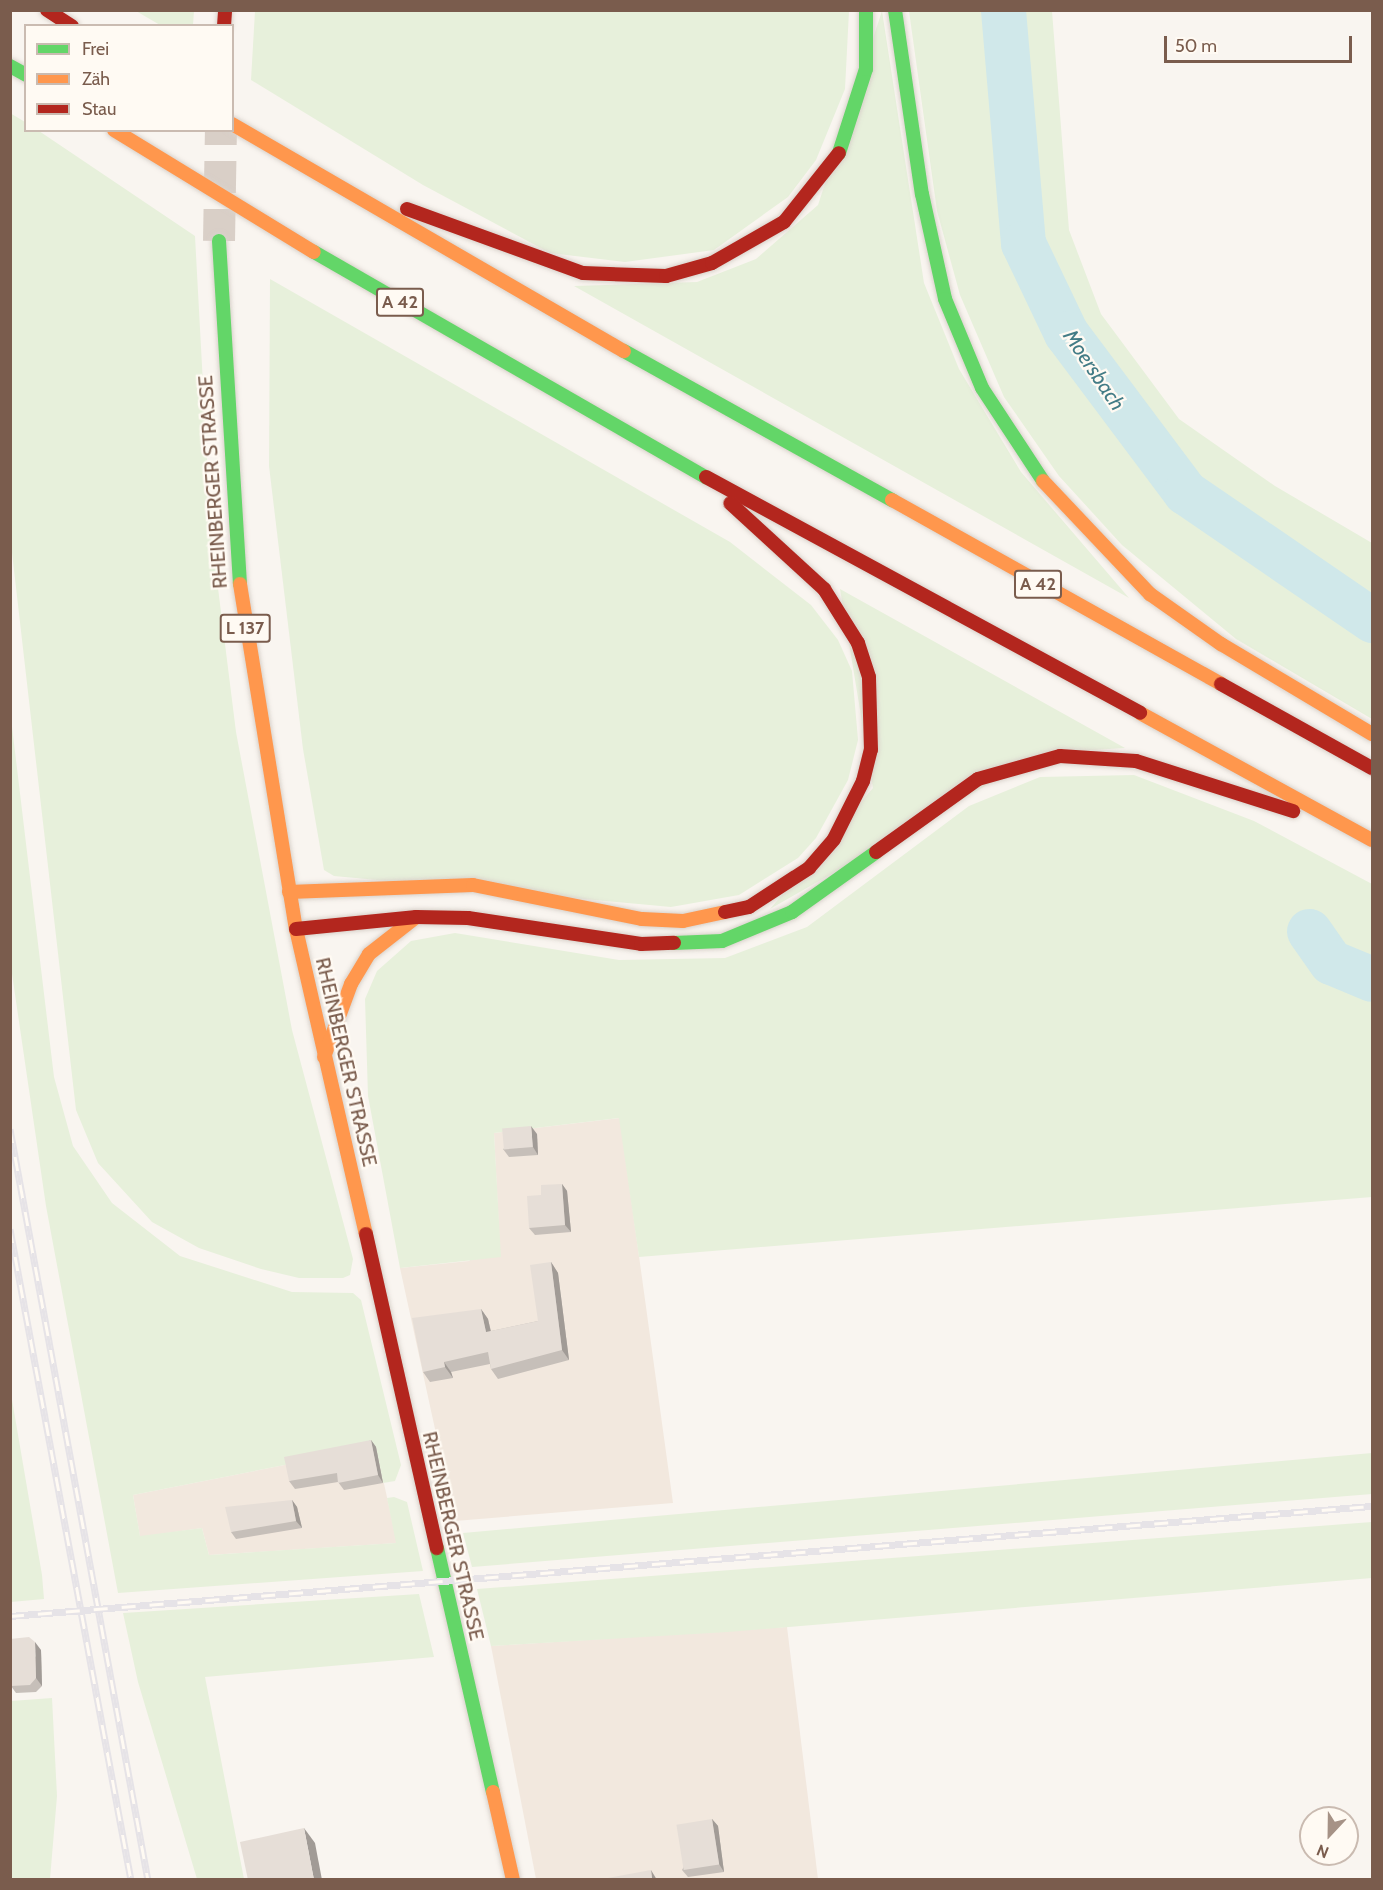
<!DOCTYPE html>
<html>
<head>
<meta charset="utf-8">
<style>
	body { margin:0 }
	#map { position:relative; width:1383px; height:1890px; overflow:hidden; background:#f9f5f0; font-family:Cabin,sans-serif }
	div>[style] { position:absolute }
	.residential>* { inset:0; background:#f2e8de }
	.green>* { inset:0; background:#e7f0db }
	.river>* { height:45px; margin:-22.5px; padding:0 22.5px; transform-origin:22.5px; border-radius:22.5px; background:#d0e8ea }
	.primary-tunnel>* { height:32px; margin-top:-16px; transform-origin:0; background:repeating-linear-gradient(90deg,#d9cfc7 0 32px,transparent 0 48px) }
	.roads { filter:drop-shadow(0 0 2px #d9d2cb) drop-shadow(0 0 2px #d9d2cb) }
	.fast>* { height:14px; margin:-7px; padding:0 7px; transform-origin:7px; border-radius:7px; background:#63d668 }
	.slow>* { height:14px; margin:-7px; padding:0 7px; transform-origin:7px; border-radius:7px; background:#ff974d }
	.jam>* { height:14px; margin:-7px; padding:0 7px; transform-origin:7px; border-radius:7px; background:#b3261e }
	.rail>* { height:7px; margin-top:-3.5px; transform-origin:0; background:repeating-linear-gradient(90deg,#fffaf3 0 14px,#e6e3e7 0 28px); box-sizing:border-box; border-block:2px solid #e6e3e7 }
	.wall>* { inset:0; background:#c6bfb9 }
	.shaded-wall>* { inset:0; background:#a19b96 }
	.building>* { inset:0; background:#e6ded7; transform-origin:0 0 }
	span { translate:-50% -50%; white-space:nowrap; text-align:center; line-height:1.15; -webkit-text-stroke:4.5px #fffaf3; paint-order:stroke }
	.shield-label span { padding:2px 4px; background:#fffaf3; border:2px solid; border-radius:4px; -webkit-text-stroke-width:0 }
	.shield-label { font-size:18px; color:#7a5c4d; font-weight:700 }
	.street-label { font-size:20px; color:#7a5c4d }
	.water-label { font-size:21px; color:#437c86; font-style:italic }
	.frame { position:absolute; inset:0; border:12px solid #7a5c4d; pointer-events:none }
	.legend { position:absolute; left:24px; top:24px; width:210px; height:108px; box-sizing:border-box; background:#fffaf3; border:2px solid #cabbb1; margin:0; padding:8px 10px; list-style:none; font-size:18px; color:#7a5c4d }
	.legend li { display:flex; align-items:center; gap:12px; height:30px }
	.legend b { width:30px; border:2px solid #cabbb1 }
	.north { position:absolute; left:1299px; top:1806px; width:60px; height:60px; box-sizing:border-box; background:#fffaf3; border:2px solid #cabbb1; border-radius:50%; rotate:202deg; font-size:16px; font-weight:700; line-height:24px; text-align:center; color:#7a5c4d }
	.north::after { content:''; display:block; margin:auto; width:21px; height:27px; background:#a69286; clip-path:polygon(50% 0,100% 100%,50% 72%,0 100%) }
	.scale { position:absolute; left:1164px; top:36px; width:188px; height:27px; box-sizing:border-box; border:3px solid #7a5c4d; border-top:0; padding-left:8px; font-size:18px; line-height:21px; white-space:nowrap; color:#7a5c4d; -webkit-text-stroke:4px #fffaf3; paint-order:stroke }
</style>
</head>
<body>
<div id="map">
	<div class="residential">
		<i style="clip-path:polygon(620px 1118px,673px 1503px,455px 1521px,400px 1268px,469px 1261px,499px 1230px,494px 1133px)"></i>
		<i style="clip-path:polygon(376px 1447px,397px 1543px,209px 1555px,202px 1528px,140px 1537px,133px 1495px)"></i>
		<i style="clip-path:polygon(787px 1627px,818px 1879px,536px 1879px,491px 1646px)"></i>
	</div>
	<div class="green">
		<i style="clip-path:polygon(136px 11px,194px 11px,193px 25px,160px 25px)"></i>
		<i style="clip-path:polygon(255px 11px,849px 11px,845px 89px,816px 160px,788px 197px,714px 250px,625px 262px,550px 253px,423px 185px,251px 80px)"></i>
		<i style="clip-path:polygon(882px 11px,924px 283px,959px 369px,1021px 472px,1129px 598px,574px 286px,697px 282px,756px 259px,818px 205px)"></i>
		<i style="clip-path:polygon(909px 11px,1052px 11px,1069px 230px,1101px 314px,1179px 419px,1275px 486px,1372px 543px,1372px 719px,1236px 639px,1122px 545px,1059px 476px,1004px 397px,960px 295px,937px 211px)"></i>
		<i style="clip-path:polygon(10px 113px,25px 122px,26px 130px,39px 131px,195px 236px,211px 532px,236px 732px,292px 1030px,353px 1259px,350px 1275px,343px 1278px,299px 1278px,261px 1269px,199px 1248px,152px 1222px,98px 1163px,76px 1110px,11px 544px)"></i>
		<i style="clip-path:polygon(270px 279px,730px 542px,811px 605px,838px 640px,852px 671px,858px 740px,848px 780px,816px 838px,798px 858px,739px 895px,671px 907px,334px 876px,324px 870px,303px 749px,269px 466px)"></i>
		<i style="clip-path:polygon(840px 589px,1125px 748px,1043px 753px,770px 909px,873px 788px)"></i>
		<i style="clip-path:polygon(10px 710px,54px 1077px,73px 1146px,112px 1203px,180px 1256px,292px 1292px,353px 1293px,361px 1300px,401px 1465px,395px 1481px,383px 1483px,376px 1447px,133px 1495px,140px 1536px,202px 1528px,209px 1555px,396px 1543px,387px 1498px,394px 1497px,407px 1502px,423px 1571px,118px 1593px,46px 1206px,11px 967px)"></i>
		<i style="clip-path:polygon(1134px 775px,1254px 821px,1372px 884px,1372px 1197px,639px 1257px,619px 1118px,494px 1133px,501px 1257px,400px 1268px,368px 1096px,365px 999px,377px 971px,411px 941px,455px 933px,619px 960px,725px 958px,807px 927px,969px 806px,1040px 777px)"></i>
		<i style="clip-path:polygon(10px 1388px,42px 1575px,44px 1599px,11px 1602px)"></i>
		<i style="clip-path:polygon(1372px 1453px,1372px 1494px,472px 1567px,463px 1533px)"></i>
		<i style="clip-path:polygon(1372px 1522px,1372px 1578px,728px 1632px,491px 1646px,477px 1589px)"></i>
		<i style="clip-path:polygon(419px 1594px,434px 1657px,205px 1677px,244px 1879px,197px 1879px,138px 1682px,123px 1613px)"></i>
		<i style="clip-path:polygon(52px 1698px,57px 1796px,50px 1879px,11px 1879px,11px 1701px)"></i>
	</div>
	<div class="river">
		<i style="left:1003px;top:10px;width:234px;rotate:85.1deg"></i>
		<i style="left:1023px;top:243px;width:100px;rotate:64.5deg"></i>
		<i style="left:1066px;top:333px;width:199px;rotate:53.2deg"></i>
		<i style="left:1185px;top:492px;width:227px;rotate:34.4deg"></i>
		<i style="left:1309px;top:931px;width:38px;rotate:55deg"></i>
		<i style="left:1331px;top:962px;width:44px;rotate:22.5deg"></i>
	</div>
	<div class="primary-tunnel">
		<i style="left:219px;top:241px;width:111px;rotate:-89deg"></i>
	</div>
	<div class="roads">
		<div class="fast">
			<i style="left:895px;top:10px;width:186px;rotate:81.7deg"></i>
			<i style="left:922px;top:194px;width:107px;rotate:77.6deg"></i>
			<i style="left:945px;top:299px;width:96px;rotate:67.4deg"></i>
			<i style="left:982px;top:388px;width:111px;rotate:56.7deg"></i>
			<i style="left:10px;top:66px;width:18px;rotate:29deg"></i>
			<i style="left:839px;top:153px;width:88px;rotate:-72.2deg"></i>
			<i style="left:866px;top:69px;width:59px;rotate:-90deg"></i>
			<i style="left:219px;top:241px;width:344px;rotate:86.5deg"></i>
			<i style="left:314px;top:252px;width:452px;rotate:29.9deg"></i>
			<i style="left:624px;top:351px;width:307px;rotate:29.1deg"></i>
			<i style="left:674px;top:943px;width:48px;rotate:-2.4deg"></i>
			<i style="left:722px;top:941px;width:76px;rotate:-22.5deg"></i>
			<i style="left:792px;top:912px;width:103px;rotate:-35.5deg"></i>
			<i style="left:437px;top:1548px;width:250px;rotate:77.1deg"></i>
		</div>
		<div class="slow">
			<i style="left:232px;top:124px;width:453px;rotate:30.1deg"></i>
			<i style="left:114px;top:130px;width:234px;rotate:31.4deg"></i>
			<i style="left:1043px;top:481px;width:156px;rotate:46.6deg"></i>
			<i style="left:1150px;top:594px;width:87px;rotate:35.2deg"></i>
			<i style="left:1221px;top:644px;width:176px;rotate:30.8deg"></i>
			<i style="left:892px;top:500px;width:377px;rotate:29.2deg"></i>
			<i style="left:240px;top:584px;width:350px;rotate:80.8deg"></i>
			<i style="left:1140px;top:713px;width:264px;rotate:28.7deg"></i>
			<i style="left:289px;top:892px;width:184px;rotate:-2.2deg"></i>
			<i style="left:473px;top:885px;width:172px;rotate:11.4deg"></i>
			<i style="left:642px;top:919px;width:41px;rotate:2.8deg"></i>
			<i style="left:683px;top:921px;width:43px;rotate:-12.1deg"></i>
			<i style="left:296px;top:929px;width:313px;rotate:77.1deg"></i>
			<i style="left:324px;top:1057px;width:78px;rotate:-69.7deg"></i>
			<i style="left:351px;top:984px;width:35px;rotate:-59deg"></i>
			<i style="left:369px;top:954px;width:58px;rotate:-38deg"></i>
			<i style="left:493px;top:1792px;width:90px;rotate:77.2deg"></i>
		</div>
		<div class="jam">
			<i style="left:47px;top:10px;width:30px;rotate:33deg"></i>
			<i style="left:224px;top:26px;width:16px;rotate:-86deg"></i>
			<i style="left:407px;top:209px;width:187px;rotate:20deg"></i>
			<i style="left:583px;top:273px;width:83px;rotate:2.1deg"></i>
			<i style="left:666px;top:276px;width:48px;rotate:-15.8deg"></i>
			<i style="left:712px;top:263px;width:83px;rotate:-29.7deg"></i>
			<i style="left:784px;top:222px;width:88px;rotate:-51.4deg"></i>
			<i style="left:706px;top:477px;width:494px;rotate:28.5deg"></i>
			<i style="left:1221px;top:684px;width:173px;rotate:29.1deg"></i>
			<i style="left:876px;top:852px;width:125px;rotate:-35.6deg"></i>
			<i style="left:978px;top:779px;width:85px;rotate:-15.7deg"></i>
			<i style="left:1060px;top:756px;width:76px;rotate:3.8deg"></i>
			<i style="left:1136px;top:761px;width:165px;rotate:17.7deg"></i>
			<i style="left:725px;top:912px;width:25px;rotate:-12deg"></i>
			<i style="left:749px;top:907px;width:72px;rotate:-33deg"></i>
			<i style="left:809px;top:868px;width:38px;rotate:-49deg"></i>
			<i style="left:834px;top:839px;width:65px;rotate:-63.4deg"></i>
			<i style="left:863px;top:781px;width:32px;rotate:-76deg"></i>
			<i style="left:871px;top:750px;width:73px;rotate:-91.6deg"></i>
			<i style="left:869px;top:677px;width:36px;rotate:-108deg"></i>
			<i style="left:858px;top:643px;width:64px;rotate:-122.2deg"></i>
			<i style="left:824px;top:589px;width:127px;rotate:-137.5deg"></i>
			<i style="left:296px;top:929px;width:121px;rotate:-5.7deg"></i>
			<i style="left:416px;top:917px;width:52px;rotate:1.1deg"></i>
			<i style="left:468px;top:918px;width:175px;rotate:8.5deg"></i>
			<i style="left:641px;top:944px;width:33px;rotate:-2deg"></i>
			<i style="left:366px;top:1234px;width:322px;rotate:77.3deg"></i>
		</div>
	</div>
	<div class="rail">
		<i style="left:10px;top:1129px;width:764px;rotate:79.59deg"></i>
		<i style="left:10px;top:1229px;width:662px;rotate:79.47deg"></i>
		<i style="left:10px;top:1616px;width:1366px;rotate:-4.62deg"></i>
	</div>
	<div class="wall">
		<i style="clip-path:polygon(537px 1134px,538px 1155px,509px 1157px,503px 1149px)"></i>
		<i style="clip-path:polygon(562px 1184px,567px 1191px,571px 1232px,535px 1235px,529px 1228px,541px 1195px)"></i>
		<i style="clip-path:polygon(551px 1262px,558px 1273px,569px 1360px,498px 1379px,491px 1369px,490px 1364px,451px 1372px,453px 1378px,430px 1382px,423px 1372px,481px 1309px,488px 1319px,491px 1331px,538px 1321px)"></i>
		<i style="clip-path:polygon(371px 1440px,376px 1447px,383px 1483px,344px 1490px,338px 1482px,295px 1489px,289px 1481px)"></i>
		<i style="clip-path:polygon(292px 1500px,297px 1507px,302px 1528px,236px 1539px,231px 1532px)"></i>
		<i style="clip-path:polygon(41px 1650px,42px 1686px,36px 1692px,16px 1693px,11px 1686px)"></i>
		<i style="clip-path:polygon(712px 1819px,718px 1826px,724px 1872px,688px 1877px,682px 1870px)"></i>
	</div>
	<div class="shaded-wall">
		<i style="clip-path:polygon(531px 1126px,537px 1134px,538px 1155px,533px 1147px)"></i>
		<i style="clip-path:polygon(562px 1184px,567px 1191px,571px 1232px,565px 1225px)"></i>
		<i style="clip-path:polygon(551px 1262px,558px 1273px,569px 1360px,562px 1350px)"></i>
		<i style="clip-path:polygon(481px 1309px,488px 1319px,493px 1342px,486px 1332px)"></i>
		<i style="clip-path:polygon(444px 1362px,451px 1372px,453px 1378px,445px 1367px)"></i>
		<i style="clip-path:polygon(371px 1440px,376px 1447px,383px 1483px,378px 1475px)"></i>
		<i style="clip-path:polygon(292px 1500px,297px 1507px,302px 1528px,296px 1521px)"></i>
		<i style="clip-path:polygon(35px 1642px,41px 1650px,42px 1686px,36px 1678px)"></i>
		<i style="clip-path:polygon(712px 1819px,718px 1826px,724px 1872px,719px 1864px)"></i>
		<i style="clip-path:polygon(304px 1828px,315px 1843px,322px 1880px,314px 1880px)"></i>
		<i style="clip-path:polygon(651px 1870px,657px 1880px,652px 1880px)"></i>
	</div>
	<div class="building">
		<i style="left:531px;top:1126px;width:21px;height:29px;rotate:85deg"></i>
		<i style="clip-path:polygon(562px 1184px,565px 1225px,529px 1228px,527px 1196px,541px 1195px,541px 1185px)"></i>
		<i style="clip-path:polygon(551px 1262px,562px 1350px,491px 1369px,488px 1352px,444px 1362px,445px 1367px,423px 1372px,412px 1318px,481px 1309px,486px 1332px,538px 1321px,530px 1265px)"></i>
		<i style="clip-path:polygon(371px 1440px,378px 1475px,338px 1483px,337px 1473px,289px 1481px,284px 1457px)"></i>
		<i style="clip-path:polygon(292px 1500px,296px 1521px,231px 1532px,225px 1507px)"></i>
		<i style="clip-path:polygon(29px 1637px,35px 1642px,36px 1678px,30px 1685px,11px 1686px,10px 1639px)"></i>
		<i style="left:712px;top:1819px;width:46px;height:36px;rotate:81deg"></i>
		<i style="clip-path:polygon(304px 1828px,314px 1880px,248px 1880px,240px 1842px)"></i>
		<i style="clip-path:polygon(651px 1870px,652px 1880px,597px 1880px)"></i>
	</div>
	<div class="shield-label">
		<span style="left:400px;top:302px">A 42</span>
		<span style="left:1038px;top:584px">A 42</span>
		<span style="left:245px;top:628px">L 137</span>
	</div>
	<div class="street-label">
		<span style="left:213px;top:482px;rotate:-94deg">RHEINBERGER STRASSE</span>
		<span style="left:346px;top:1062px;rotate:77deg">RHEINBERGER STRASSE</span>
		<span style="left:453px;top:1536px;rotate:77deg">RHEINBERGER STRASSE</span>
	</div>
	<div class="water-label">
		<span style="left:1094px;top:370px;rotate:56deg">Moersbach</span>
	</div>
	<div class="frame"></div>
	<ul class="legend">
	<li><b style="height:8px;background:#63d668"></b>Frei</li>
	<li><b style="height:8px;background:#ff974d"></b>Zäh</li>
	<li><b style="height:8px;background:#b3261e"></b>Stau</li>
	</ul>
	<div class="north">N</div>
	<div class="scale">50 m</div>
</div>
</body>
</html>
